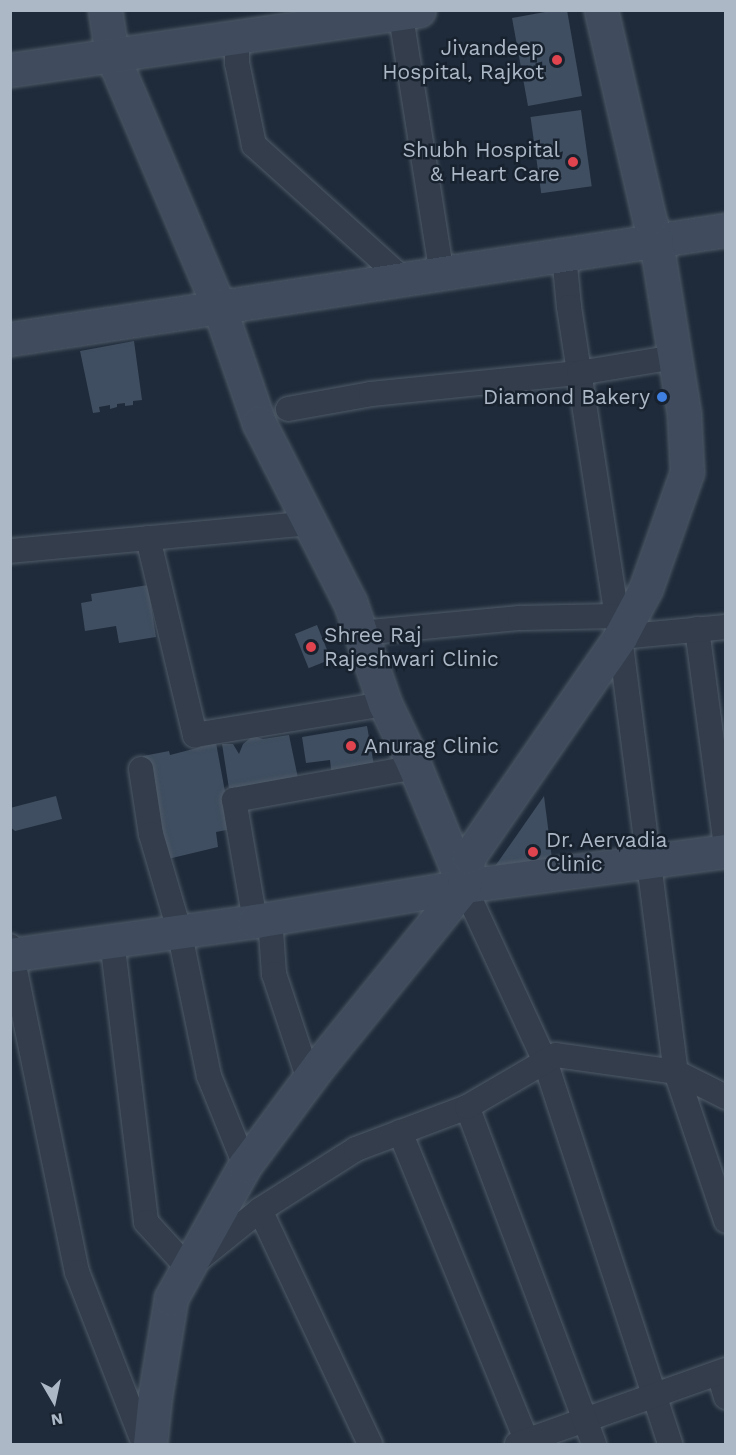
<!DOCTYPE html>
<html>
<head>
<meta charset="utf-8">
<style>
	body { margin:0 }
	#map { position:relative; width:736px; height:1455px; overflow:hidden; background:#1f2b3a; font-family:"Work Sans",sans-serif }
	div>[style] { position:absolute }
	.building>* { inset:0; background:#3f4e60; transform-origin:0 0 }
	.roads { filter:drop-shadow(0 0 2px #505b68) drop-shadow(0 0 2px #505b68) }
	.street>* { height:24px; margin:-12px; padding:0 12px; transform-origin:12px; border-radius:12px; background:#333d4b }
	.secondary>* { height:33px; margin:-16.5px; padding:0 16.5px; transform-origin:16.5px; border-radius:16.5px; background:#404c5e }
	.dots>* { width:16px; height:16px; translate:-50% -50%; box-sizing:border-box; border:3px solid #18222f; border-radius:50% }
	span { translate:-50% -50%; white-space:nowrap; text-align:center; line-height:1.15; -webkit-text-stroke:5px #18222f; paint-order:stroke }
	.poi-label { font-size:21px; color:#adb8c7 }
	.right { translate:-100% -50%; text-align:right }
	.left { translate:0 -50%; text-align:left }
	.frame { position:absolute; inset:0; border:12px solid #adb8c7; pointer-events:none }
	.north { position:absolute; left:24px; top:1371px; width:60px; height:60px; -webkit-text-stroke:4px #18222f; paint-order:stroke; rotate:171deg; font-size:16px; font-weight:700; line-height:24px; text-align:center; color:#adb8c7 }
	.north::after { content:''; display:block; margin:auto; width:21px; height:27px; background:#adb8c7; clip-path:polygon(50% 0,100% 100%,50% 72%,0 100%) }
</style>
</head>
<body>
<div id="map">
	<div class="building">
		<i style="clip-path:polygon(556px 10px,567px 10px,582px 96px,528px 106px,512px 18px)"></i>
		<i style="left:581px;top:110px;width:77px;height:51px;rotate:82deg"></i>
		<i style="clip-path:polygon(134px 341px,142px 400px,133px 401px,133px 405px,125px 406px,125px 403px,117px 404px,117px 407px,110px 409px,110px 405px,99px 407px,100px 412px,93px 413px,80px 351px)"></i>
		<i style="clip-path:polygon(148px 585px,156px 637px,119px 643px,116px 626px,85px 631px,81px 603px,92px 601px,91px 594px)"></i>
		<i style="left:317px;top:625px;width:37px;height:24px;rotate:68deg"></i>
		<i style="clip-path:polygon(367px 726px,375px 771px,332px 778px,330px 760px,306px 763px,302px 737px)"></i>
		<i style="clip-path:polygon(289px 735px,299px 783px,230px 795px,222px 744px,233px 744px,239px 754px,243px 744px,253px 736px,263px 739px)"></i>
		<i style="clip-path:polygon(216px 743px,232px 829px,216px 832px,218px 847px,168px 859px,143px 756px,169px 751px,170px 755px)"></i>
		<i style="clip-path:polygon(56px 796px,62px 819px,15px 831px,10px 827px,10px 808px)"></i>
		<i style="clip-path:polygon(544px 796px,553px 867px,489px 875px)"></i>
	</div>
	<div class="roads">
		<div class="street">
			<i style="left:400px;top:10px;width:267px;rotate:81deg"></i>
			<i style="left:237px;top:37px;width:26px;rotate:90deg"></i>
			<i style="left:237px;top:63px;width:84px;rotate:78.3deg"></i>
			<i style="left:254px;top:145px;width:200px;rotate:42deg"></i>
			<i style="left:564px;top:255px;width:52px;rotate:84.5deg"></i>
			<i style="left:569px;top:307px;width:334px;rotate:81.2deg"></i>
			<i style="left:620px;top:637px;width:439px;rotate:82.7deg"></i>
			<i style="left:676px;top:1072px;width:56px;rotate:26.6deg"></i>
			<i style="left:288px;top:409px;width:84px;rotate:-10.2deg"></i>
			<i style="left:371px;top:394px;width:209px;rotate:-5.8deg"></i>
			<i style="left:579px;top:373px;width:97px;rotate:-9.5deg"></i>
			<i style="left:148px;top:538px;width:203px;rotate:76.6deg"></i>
			<i style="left:195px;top:735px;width:193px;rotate:-9.3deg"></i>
			<i style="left:10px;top:551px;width:303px;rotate:-5.3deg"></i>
			<i style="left:697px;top:629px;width:219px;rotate:82.4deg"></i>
			<i style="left:360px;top:633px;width:161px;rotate:-5.4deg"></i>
			<i style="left:520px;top:618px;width:96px;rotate:-1.2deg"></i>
			<i style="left:620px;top:637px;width:106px;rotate:-5.4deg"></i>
			<i style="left:141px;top:769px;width:66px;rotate:81.3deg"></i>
			<i style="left:151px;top:834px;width:100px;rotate:73.7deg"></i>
			<i style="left:179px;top:930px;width:149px;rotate:78.4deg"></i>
			<i style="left:209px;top:1076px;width:96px;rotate:68deg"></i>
			<i style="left:464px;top:886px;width:193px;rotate:65.2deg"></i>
			<i style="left:545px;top:1061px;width:403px;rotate:71.9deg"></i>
			<i style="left:270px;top:917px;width:57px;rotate:86deg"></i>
			<i style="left:274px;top:974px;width:112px;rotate:71.7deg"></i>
			<i style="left:255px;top:921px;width:123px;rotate:-99.8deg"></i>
			<i style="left:234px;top:800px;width:184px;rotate:-10.3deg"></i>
			<i style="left:112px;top:940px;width:284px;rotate:83.1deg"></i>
			<i style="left:146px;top:1222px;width:62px;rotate:47.6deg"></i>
			<i style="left:188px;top:1268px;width:92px;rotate:-38.9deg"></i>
			<i style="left:260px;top:1210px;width:114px;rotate:-32.4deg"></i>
			<i style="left:356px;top:1149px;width:119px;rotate:-20.7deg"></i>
			<i style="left:10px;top:946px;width:333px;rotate:78.4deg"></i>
			<i style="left:77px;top:1272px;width:185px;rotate:68.7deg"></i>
			<i style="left:400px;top:1132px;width:337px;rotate:67.7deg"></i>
			<i style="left:260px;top:1210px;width:259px;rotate:64.8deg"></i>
			<i style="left:719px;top:1373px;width:25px;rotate:74deg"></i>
			<i style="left:517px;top:1444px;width:222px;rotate:-19.5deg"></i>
			<i style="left:594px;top:1444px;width:360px;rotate:-110.6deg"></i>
			<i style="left:467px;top:1107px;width:103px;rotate:-30.3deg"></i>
			<i style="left:556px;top:1055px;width:121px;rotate:8.1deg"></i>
			<i style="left:676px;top:1072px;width:157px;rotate:71.4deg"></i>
		</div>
		<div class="secondary">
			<i style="left:105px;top:10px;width:46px;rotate:81.2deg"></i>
			<i style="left:112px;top:55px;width:274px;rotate:67deg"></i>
			<i style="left:219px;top:307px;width:123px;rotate:71deg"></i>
			<i style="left:259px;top:423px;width:201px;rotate:63.1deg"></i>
			<i style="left:350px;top:602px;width:108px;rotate:71.1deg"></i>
			<i style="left:385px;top:704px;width:70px;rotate:64.5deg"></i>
			<i style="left:415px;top:767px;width:129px;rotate:67.6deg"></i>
			<i style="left:10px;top:70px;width:413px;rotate:-8.3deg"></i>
			<i style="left:10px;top:339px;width:724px;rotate:-8.66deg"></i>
			<i style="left:10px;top:955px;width:247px;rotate:-7.9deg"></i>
			<i style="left:255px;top:921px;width:212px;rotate:-9.5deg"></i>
			<i style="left:464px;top:886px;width:264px;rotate:-7.6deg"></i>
			<i style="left:150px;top:1444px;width:48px;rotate:-84.1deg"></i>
			<i style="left:155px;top:1396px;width:99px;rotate:-80.7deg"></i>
			<i style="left:171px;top:1298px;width:152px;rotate:-60.9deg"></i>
			<i style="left:245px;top:1165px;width:126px;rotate:-53.4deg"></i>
			<i style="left:320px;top:1064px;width:229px;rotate:-51deg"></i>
			<i style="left:464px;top:886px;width:30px;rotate:-81deg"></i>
			<i style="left:469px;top:856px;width:266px;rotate:-55.4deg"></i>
			<i style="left:620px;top:637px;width:55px;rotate:-62deg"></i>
			<i style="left:646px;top:588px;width:123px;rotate:-70.5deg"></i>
			<i style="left:687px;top:472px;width:58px;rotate:-93deg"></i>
			<i style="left:684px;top:414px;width:175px;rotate:-99.2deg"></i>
			<i style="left:656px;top:241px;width:24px;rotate:-107deg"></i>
			<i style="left:649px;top:218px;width:213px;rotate:-103deg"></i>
		</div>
	</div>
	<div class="dots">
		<i style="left:557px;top:60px;background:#e0444e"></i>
		<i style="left:573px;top:162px;background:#e0444e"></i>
		<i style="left:662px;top:397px;background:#3f7fe0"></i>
		<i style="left:311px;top:647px;background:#e0444e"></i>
		<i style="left:351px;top:746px;background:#e0444e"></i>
		<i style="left:533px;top:852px;background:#e0444e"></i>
	</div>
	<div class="poi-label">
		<span class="right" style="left:544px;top:60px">Jivandeep<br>Hospital, Rajkot</span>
		<span class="right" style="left:560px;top:162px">Shubh Hospital<br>&amp; Heart Care</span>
		<span class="right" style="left:650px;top:397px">Diamond Bakery</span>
		<span class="left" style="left:324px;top:647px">Shree Raj<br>Rajeshwari Clinic</span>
		<span class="left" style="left:364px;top:746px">Anurag Clinic</span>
		<span class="left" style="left:546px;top:852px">Dr. Aervadia<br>Clinic</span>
	</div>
	<div class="frame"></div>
	<div class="north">N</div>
</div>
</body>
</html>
